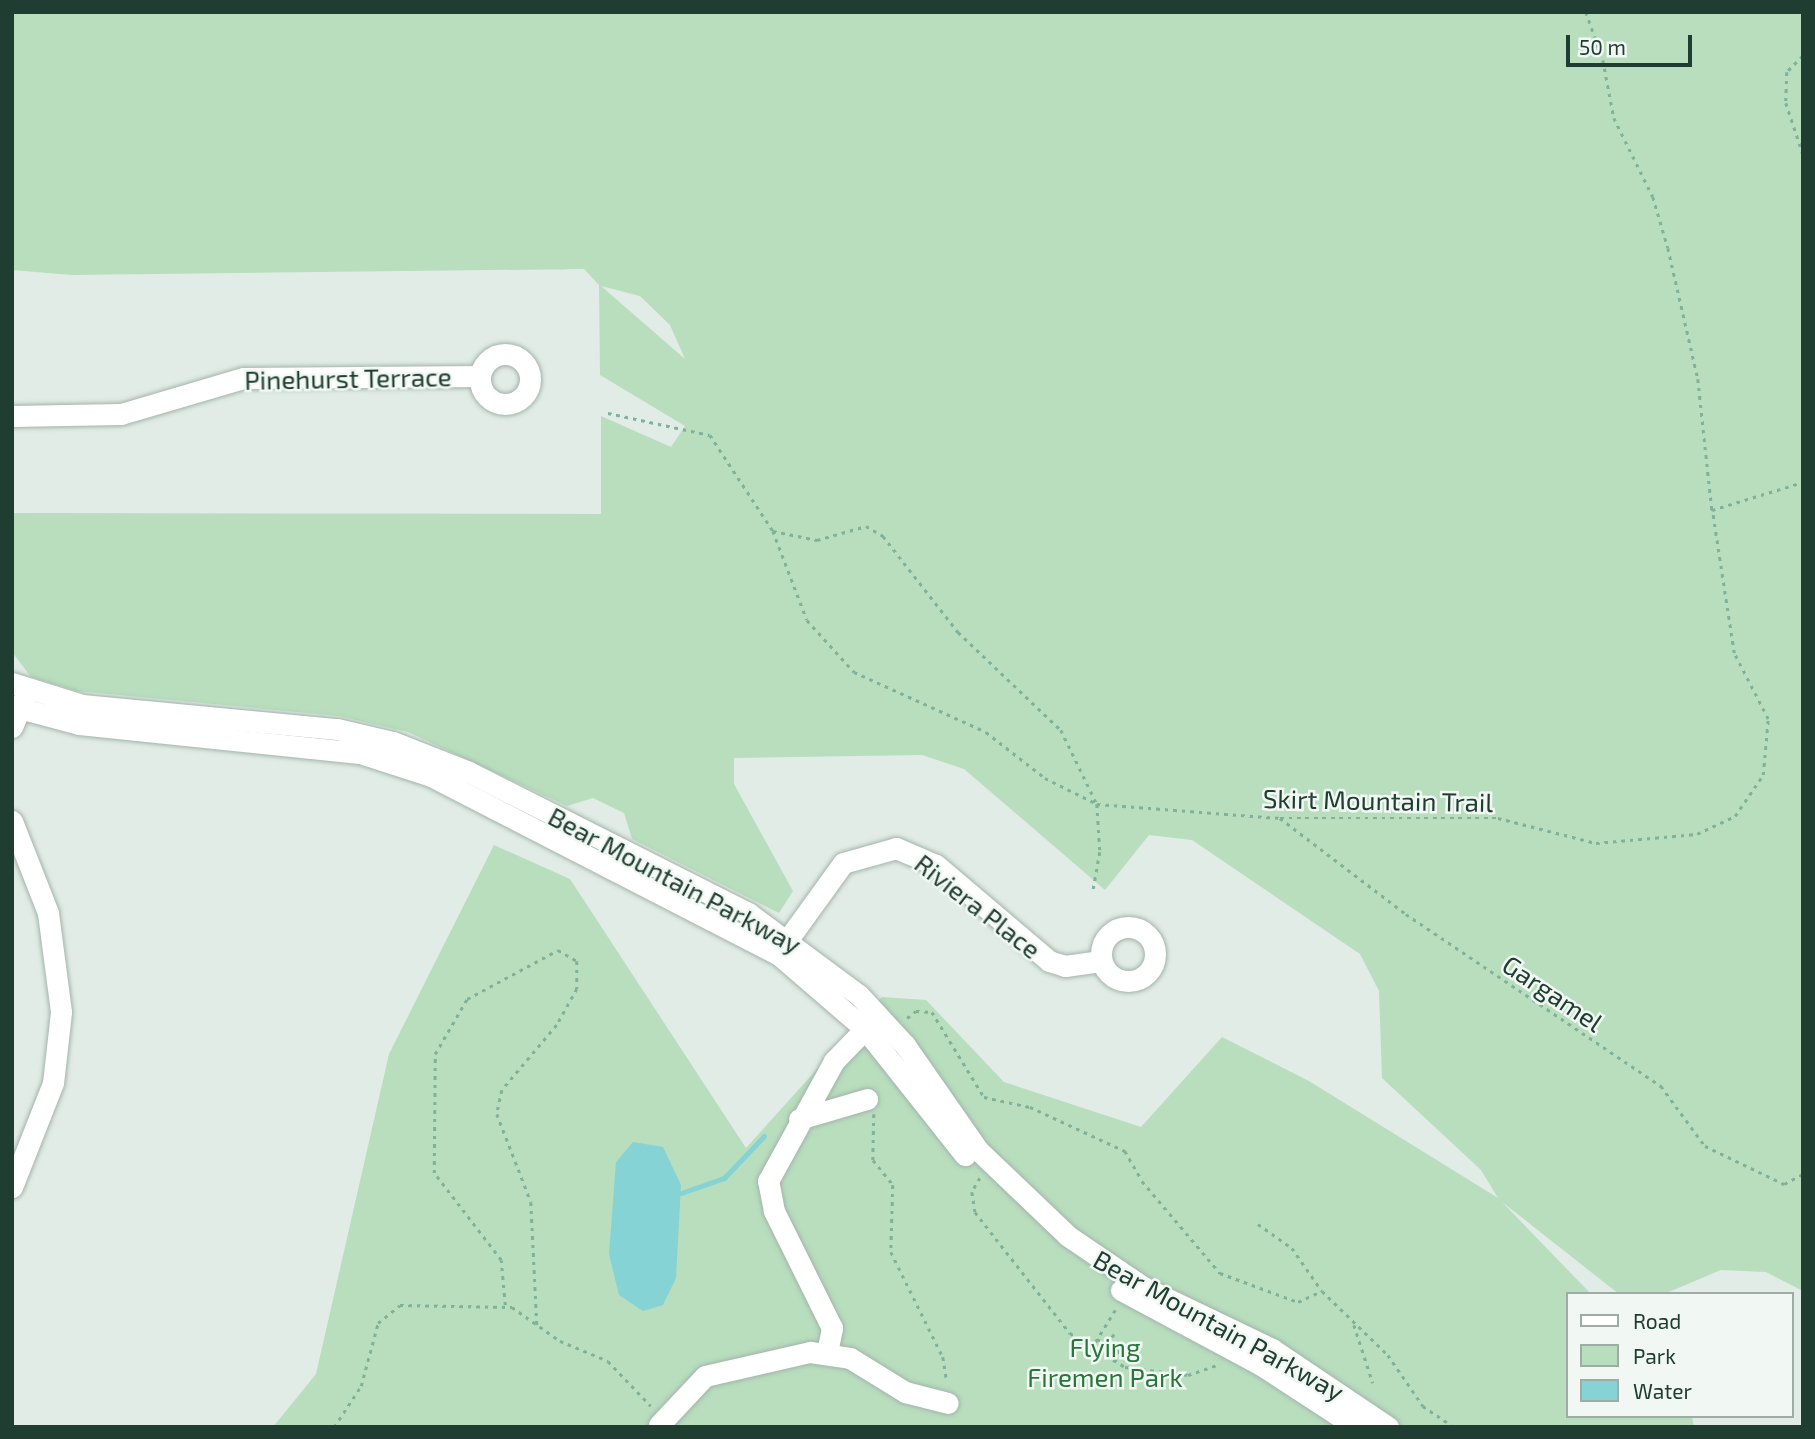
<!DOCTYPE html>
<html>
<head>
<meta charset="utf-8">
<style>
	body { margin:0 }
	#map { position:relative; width:1815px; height:1439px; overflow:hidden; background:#e0ece5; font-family:"Exo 2",sans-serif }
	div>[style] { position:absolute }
	.green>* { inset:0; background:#b8debd }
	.water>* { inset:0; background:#85d3d4 }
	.stream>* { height:5px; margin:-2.5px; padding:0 2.5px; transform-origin:2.5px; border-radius:2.5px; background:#85d3d4 }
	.path>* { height:2.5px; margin-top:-1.25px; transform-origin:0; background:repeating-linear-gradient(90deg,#7fb19b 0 3.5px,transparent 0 8.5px) }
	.roads { filter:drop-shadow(0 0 2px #a3b4ab) drop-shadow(0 0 2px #a3b4ab) }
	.minor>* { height:21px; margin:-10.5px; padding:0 10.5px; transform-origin:10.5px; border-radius:10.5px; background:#fff }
	.minor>.ring { margin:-10.5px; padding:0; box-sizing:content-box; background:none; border:21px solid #fff; border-radius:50% }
	span { translate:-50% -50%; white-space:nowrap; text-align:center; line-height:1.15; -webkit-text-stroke:5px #f1f8f4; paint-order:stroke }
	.street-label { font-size:26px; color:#203d31 }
	.park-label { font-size:26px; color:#28763c }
	.frame { position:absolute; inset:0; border:14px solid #203d31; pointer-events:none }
	.legend { position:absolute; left:1566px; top:1292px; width:228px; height:126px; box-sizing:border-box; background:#f1f8f4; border:2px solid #9dada6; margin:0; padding:9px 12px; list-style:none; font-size:21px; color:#203d31 }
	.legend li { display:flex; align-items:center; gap:14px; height:35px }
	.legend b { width:35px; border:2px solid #9dada6 }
	.scale { position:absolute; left:1566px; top:35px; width:126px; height:32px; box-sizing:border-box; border:4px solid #203d31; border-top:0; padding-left:9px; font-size:21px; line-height:24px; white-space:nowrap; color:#203d31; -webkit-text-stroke:5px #f1f8f4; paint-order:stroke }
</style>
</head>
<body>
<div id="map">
	<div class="green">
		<i style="clip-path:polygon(evenodd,12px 12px,1803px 12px,1803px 1291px,1766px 1272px,1721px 1270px,1664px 1294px,1619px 1294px,1502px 1202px,1591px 1294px,1568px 1294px,1568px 1416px,1692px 1416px,1694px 1427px,273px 1427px,316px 1374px,389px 1054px,494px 845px,570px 879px,746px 1148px,882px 997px,926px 1000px,1004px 1082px,1141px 1127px,1222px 1037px,1309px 1081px,1498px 1198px,1481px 1170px,1382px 1078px,1379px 991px,1360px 954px,1192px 840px,1149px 835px,1105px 890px,964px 769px,922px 755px,734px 758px,734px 784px,793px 891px,779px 913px,632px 839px,624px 813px,593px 798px,567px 806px,408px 732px,339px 716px,77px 691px,31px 677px,12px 652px,12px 513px,601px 514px,601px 416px,671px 447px,685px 426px,600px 375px,599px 285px,584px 269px,72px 275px,12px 270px,12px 12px,601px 286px,640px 296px,670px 325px,685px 359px,601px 286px)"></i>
	</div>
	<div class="water">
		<i style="clip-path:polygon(633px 1142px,663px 1147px,681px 1185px,676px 1278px,663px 1305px,643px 1311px,619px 1295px,609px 1254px,616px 1162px)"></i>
	</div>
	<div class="stream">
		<i style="left:681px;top:1193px;width:46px;rotate:-19.2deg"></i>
		<i style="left:724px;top:1178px;width:58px;rotate:-46.4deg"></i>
	</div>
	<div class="path">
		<i style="left:1586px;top:12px;width:51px;rotate:70.5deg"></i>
		<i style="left:1603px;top:60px;width:59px;rotate:79.3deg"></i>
		<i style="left:1614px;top:118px;width:88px;rotate:63.7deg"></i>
		<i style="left:1653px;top:197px;width:53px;rotate:73.6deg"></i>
		<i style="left:1668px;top:248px;width:134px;rotate:77.1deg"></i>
		<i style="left:1698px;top:379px;width:132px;rotate:83.9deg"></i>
		<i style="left:1803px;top:56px;width:23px;rotate:135deg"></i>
		<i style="left:1787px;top:72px;width:31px;rotate:92deg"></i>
		<i style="left:1786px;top:103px;width:54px;rotate:71.6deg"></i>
		<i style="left:608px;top:413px;width:104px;rotate:12.2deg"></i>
		<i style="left:710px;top:435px;width:115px;rotate:56.7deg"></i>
		<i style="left:773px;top:531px;width:95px;rotate:69.1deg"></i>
		<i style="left:807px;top:620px;width:70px;rotate:47.9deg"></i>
		<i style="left:854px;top:672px;width:145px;rotate:24.4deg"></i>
		<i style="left:986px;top:732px;width:75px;rotate:37.9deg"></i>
		<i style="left:1045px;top:778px;width:58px;rotate:26.6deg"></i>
		<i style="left:1097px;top:804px;width:184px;rotate:4.4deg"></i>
		<i style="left:1280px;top:818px;width:218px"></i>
		<i style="left:1498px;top:818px;width:101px;rotate:14.3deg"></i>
		<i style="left:1596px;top:843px;width:101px;rotate:-5.1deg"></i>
		<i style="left:1697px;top:834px;width:42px;rotate:-25.3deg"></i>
		<i style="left:1735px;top:816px;width:50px;rotate:-55.7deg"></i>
		<i style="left:1763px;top:775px;width:56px;rotate:-84.9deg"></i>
		<i style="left:1768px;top:719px;width:74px;rotate:-117.3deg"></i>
		<i style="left:1734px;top:653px;width:145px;rotate:-98.7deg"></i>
		<i style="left:1712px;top:510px;width:95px;rotate:-17.1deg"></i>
		<i style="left:773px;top:531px;width:45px;rotate:11.6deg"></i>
		<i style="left:817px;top:540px;width:51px;rotate:-15.9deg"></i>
		<i style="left:866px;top:526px;width:20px;rotate:30deg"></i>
		<i style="left:883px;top:536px;width:122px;rotate:52deg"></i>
		<i style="left:958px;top:632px;width:142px;rotate:43.6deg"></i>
		<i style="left:1061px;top:730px;width:82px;rotate:64.1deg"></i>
		<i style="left:1097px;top:804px;width:48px;rotate:86.4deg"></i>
		<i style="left:1100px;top:852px;width:40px;rotate:100deg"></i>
		<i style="left:1280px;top:818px;width:158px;rotate:37.3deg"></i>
		<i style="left:1406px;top:914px;width:308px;rotate:34deg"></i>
		<i style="left:1661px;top:1086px;width:74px;rotate:53.7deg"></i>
		<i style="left:1705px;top:1146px;width:88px;rotate:25.7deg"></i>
		<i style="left:1784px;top:1184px;width:21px;rotate:-28deg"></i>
		<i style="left:907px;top:1018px;width:11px;rotate:-38deg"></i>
		<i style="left:916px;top:1011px;width:16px;rotate:4deg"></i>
		<i style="left:932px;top:1012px;width:100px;rotate:58.5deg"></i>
		<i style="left:984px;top:1097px;width:47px;rotate:12.3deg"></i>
		<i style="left:1030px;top:1107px;width:105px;rotate:24.9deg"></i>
		<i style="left:1125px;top:1151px;width:34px;rotate:60deg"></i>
		<i style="left:1142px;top:1181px;width:121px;rotate:49.7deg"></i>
		<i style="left:1220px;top:1273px;width:83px;rotate:20.4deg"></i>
		<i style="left:1298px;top:1302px;width:26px;rotate:-25deg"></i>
		<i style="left:874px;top:1114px;width:46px;rotate:91.2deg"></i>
		<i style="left:873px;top:1160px;width:32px;rotate:51deg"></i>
		<i style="left:893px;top:1185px;width:67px;rotate:91.7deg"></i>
		<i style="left:891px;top:1252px;width:117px;rotate:63.7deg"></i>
		<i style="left:943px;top:1357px;width:25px;rotate:81deg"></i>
		<i style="left:980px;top:1178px;width:16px;rotate:120deg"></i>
		<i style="left:972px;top:1192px;width:20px;rotate:81deg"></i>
		<i style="left:975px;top:1212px;width:154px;rotate:51.9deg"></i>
		<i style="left:1070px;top:1333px;width:65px;rotate:31.7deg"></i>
		<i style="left:1125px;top:1367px;width:64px;rotate:7.2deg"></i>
		<i style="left:1188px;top:1375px;width:34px;rotate:-19deg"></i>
		<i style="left:1258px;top:1224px;width:42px;rotate:35.2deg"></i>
		<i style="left:1292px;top:1248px;width:52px;rotate:55.1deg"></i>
		<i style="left:1322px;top:1291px;width:92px;rotate:44.1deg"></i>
		<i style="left:1388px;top:1355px;width:62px;rotate:55.5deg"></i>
		<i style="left:1423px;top:1406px;width:37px;rotate:34deg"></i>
		<i style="left:505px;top:1305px;width:45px;rotate:-95.1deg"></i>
		<i style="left:501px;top:1260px;width:110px;rotate:-127.6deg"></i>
		<i style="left:434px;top:1173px;width:119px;rotate:-89.5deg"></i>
		<i style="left:435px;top:1054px;width:64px;rotate:-59.8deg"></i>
		<i style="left:467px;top:999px;width:103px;rotate:-28.3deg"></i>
		<i style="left:558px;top:950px;width:22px;rotate:30deg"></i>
		<i style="left:577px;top:961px;width:28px;rotate:90deg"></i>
		<i style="left:577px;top:989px;width:41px;rotate:119.1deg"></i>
		<i style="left:557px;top:1025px;width:85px;rotate:130.2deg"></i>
		<i style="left:502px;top:1090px;width:25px;rotate:102deg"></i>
		<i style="left:497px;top:1114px;width:94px;rotate:68.9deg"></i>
		<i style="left:531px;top:1202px;width:124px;rotate:87.2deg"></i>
		<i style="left:1354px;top:1325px;width:61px;rotate:71.9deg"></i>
		<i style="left:1097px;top:1339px;width:25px;rotate:27deg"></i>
		<i style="left:1119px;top:1350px;width:14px;rotate:107deg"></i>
		<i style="left:1107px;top:1344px;width:16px;rotate:-55deg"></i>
		<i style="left:1091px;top:1349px;width:46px;rotate:-58.4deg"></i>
		<i style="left:334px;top:1427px;width:49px;rotate:-56.6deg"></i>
		<i style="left:361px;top:1386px;width:65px;rotate:-74.9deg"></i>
		<i style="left:378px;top:1323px;width:28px;rotate:-39deg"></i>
		<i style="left:400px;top:1305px;width:112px;rotate:1deg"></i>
		<i style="left:512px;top:1307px;width:59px;rotate:35.3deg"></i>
		<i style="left:560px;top:1341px;width:52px;rotate:22.6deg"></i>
		<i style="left:608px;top:1361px;width:62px;rotate:46.3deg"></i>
	</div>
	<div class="roads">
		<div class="minor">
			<i class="ring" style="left:480px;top:354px;width:29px;height:29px"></i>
			<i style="left:12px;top:416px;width:109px;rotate:-1.1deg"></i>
			<i style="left:121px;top:414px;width:127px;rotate:-16.4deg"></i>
			<i style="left:243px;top:378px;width:237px;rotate:-0.5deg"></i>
			<i style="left:12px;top:683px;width:73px;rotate:17.4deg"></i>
			<i style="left:82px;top:705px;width:256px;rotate:5.4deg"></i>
			<i style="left:337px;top:729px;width:57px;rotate:13.1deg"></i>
			<i style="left:393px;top:742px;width:82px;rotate:21.5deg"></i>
			<i style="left:469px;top:772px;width:313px;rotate:26.8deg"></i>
			<i style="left:748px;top:913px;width:138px;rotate:36.5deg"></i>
			<i style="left:859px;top:995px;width:68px;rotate:47.4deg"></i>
			<i style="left:905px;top:1045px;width:128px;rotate:55.2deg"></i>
			<i style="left:978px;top:1150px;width:124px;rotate:43.7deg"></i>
			<i style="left:1068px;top:1236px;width:91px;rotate:34.2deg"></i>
			<i style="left:1143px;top:1287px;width:143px;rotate:25.7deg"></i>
			<i style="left:1272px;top:1349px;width:140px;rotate:33.9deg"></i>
			<i style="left:12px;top:706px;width:69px;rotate:15deg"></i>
			<i style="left:79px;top:724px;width:282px;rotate:5.9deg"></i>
			<i style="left:360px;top:753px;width:75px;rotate:17.9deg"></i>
			<i style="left:431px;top:776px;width:390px;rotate:27.2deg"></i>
			<i style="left:778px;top:954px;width:115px;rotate:40.8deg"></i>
			<i style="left:865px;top:1029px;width:161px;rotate:51.6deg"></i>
			<i style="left:12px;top:727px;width:34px;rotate:-67deg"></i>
			<i style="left:12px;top:821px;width:99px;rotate:68.6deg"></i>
			<i style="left:48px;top:913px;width:100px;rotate:82.5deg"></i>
			<i style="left:61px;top:1012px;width:71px;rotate:96.4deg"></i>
			<i style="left:53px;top:1083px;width:112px;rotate:111.5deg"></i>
			<i class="ring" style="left:1101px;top:927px;width:33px;height:33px"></i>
			<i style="left:781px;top:949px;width:106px;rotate:-54.2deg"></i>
			<i style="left:843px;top:863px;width:55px;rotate:-15.8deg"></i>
			<i style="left:896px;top:848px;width:43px;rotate:23deg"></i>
			<i style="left:936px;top:865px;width:148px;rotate:40.3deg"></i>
			<i style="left:1049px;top:961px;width:17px;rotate:17deg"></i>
			<i style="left:1065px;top:966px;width:36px;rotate:-8deg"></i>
			<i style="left:799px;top:1119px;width:71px;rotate:-16.4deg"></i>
			<i style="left:1121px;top:1290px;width:159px;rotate:28.2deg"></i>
			<i style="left:1261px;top:1365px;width:113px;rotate:33.1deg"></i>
			<i style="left:827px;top:1352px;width:25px;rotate:-78deg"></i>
			<i style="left:832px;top:1328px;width:131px;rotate:-116.4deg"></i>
			<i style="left:774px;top:1211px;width:31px;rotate:-101deg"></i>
			<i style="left:768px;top:1181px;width:137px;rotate:-61.2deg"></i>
			<i style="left:834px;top:1061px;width:45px;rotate:-45.9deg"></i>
			<i style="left:659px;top:1425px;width:67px;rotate:-46.8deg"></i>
			<i style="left:705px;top:1376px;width:108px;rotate:-12.9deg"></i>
			<i style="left:810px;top:1352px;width:40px;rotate:8.5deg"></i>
			<i style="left:850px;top:1358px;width:65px;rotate:31.7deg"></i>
			<i style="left:905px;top:1392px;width:44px;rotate:14.3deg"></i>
		</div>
	</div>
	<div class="street-label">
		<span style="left:348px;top:378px;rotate:-1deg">Pinehurst Terrace</span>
		<span style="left:1378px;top:800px;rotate:1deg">Skirt Mountain Trail</span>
		<span style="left:675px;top:880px;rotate:28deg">Bear Mountain Parkway</span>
		<span style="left:978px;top:906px;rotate:38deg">Riviera Place</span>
		<span style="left:1553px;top:993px;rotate:34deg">Gargamel</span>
		<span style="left:1219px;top:1325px;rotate:29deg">Bear Mountain Parkway</span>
	</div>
	<div class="park-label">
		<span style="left:1105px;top:1362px">Flying<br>Firemen Park</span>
	</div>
	<div class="frame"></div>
	<ul class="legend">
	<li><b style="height:9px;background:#fff"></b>Road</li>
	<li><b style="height:19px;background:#b8debd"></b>Park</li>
	<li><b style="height:19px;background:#85d3d4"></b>Water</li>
	</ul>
	<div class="scale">50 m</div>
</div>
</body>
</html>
